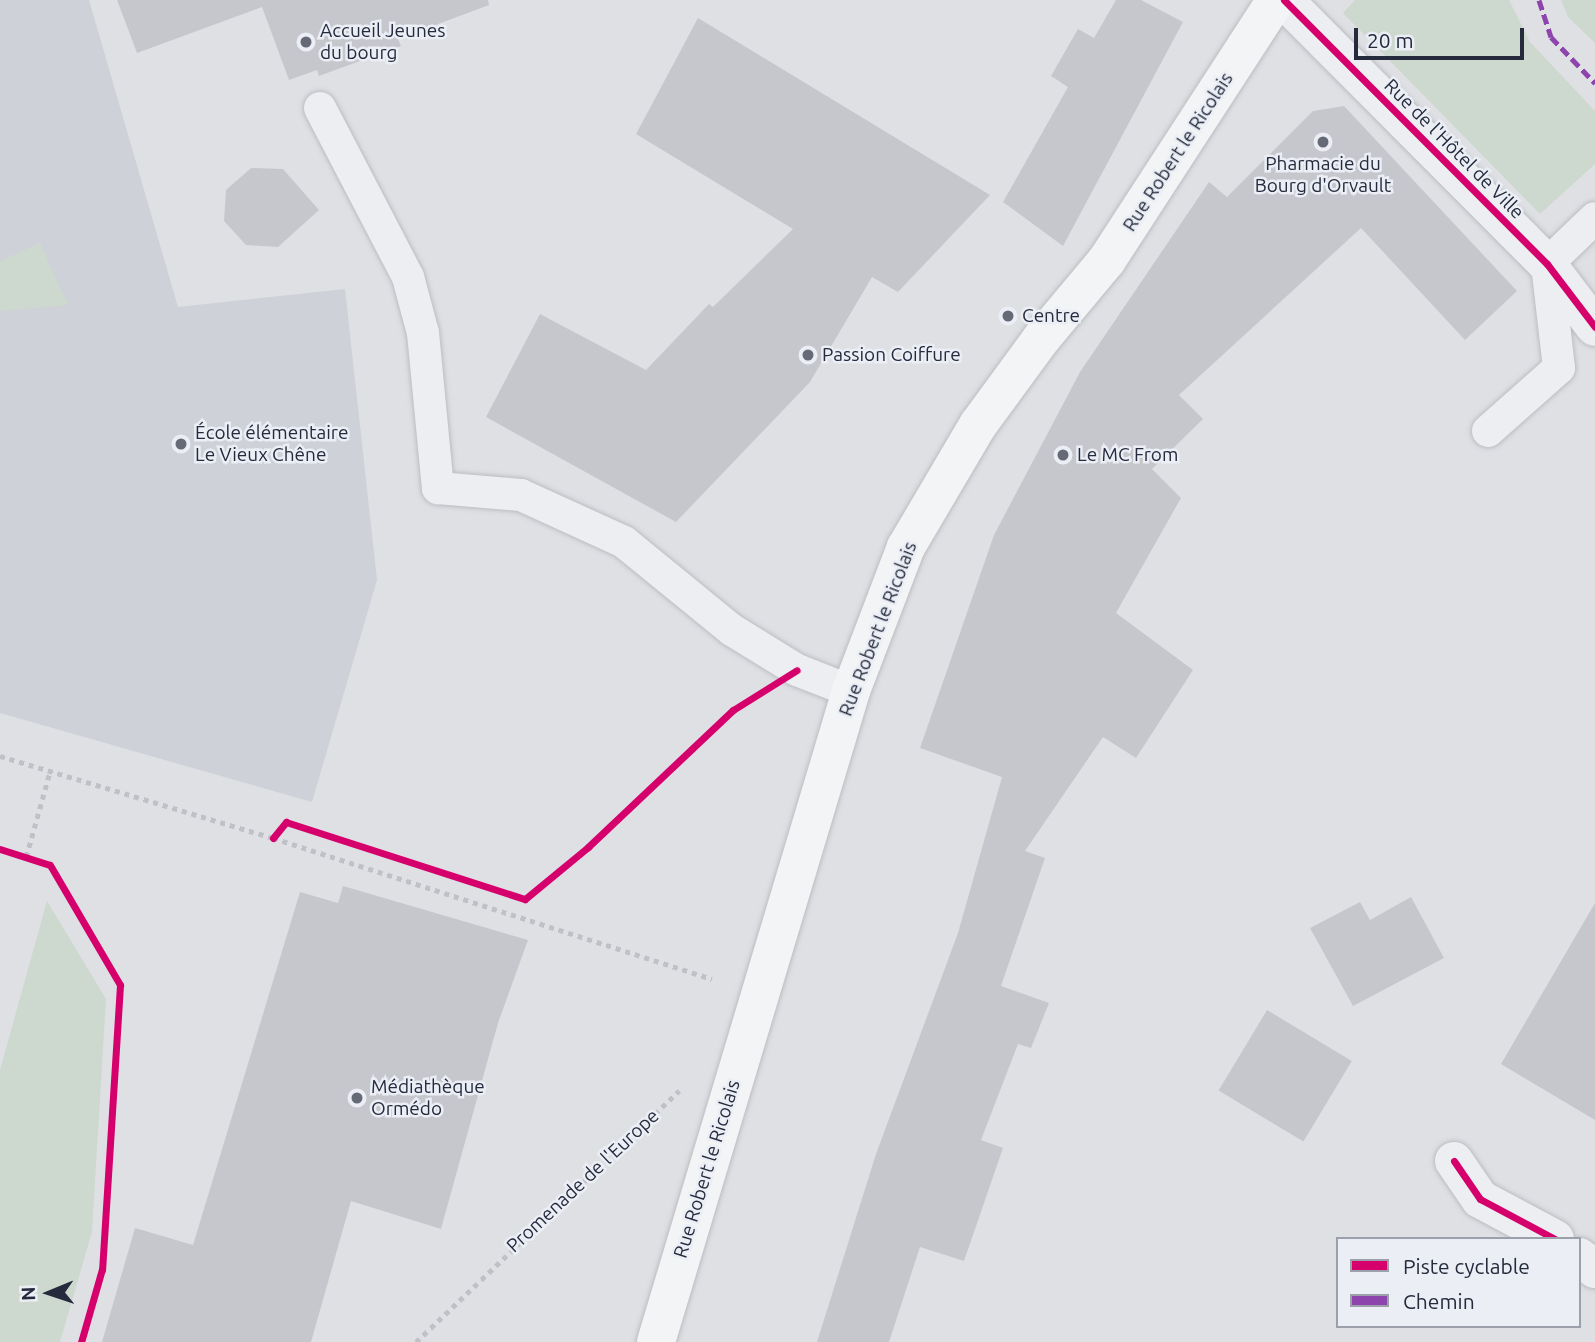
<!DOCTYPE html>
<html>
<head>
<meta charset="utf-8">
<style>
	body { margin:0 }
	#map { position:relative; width:1595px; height:1342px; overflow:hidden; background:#dfe0e4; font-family:Ubuntu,sans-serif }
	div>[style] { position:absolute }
	.built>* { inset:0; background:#cfd1d9 }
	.green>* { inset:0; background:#cdd8ce }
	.building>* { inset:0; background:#c6c7cc; transform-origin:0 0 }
	.path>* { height:4.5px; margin-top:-2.25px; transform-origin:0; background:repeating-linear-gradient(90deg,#c0c1c7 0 5px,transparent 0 10px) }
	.roads { filter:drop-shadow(0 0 2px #bcbdc1) drop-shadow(0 0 2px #bcbdc1) }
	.lane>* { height:32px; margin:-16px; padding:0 16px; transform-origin:16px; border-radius:16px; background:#edeef1 }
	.street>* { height:38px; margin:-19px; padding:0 19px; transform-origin:19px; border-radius:19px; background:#edeef1 }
	.secondary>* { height:38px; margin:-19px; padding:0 19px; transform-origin:19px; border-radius:19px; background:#f3f4f5 }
	.quiet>* { height:5px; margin-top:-2.5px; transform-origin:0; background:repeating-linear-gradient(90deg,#8e44ad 0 10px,transparent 0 15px) }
	.cycleway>* { height:7px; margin:-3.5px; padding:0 3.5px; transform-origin:3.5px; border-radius:3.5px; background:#d6006c }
	.dots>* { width:19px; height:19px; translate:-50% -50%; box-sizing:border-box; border:4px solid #ebeef5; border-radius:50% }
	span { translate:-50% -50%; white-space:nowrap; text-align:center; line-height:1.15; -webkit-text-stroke:5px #ebeef5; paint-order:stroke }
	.poi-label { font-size:19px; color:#252b3d }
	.left { translate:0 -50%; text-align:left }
	.street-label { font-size:19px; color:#252b3d }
	.legend { position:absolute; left:1336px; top:1237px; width:245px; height:91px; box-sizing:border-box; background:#ebeef5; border:2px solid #9ca0ab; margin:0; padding:9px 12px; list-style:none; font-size:21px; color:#252b3d }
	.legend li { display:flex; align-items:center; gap:14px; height:35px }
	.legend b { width:35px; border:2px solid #9ca0ab }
	.north { position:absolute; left:14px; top:1258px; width:70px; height:70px; -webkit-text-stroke:5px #ebeef5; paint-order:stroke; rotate:268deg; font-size:19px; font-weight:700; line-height:28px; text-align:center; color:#252b3d }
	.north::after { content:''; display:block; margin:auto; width:24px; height:32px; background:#252b3d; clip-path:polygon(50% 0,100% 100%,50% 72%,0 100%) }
	.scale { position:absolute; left:1354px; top:28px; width:170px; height:32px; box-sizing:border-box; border:4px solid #252b3d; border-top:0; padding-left:9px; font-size:21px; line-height:24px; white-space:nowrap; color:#252b3d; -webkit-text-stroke:5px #ebeef5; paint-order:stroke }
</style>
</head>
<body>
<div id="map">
	<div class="built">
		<i style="clip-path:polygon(0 0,89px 0,178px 307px,345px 289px,377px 580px,312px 802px,0 713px)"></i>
	</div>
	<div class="green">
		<i style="clip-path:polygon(1355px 0,1509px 0,1530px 42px,1595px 111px,1595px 164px,1540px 214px,1343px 13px)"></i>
		<i style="clip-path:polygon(1561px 0,1595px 0,1595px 43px,1568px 17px)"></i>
		<i style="clip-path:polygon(40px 243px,68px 305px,0 311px,0 261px)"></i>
		<i style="clip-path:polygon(47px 901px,106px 999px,92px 1232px,60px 1342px,0 1342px,0 1070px)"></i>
	</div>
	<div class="building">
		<i style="clip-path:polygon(117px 0,488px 0,489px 5px,398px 39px,401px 46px,319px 76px,317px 70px,289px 80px,262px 7px,137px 53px)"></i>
		<i style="clip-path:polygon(1116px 0,1141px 0,1183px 22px,1063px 246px,1003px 202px,1068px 87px,1051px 76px,1078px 29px,1094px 38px)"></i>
		<i style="clip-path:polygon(698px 18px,990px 195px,898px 292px,872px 277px,810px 382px,676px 522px,486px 417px,540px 314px,646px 370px,709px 304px,713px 307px,793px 229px,636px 134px)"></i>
		<i style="clip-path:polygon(1344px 106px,1517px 291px,1465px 340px,1361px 228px,1179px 395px,1203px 419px,1152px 469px,1181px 498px,1116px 613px,1193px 670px,1136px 758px,1103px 737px,1025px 851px,1045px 858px,1001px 986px,1049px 1003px,1031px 1048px,1018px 1044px,981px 1140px,1003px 1148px,964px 1261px,920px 1247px,889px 1342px,817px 1342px,876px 1154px,958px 933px,1002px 777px,920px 748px,994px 535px,1080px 372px,1209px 182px,1227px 197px,1313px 111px)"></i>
		<i style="clip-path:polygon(251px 168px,283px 169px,319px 210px,278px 247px,246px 245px,224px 221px,226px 190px)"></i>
		<i style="clip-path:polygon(343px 886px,528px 940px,498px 1023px,441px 1229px,351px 1201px,311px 1342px,102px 1342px,135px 1228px,193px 1245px,300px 892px,338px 903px)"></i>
		<i style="clip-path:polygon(1411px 897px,1444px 958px,1353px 1006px,1310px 928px,1360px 902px,1370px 920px)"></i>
		<i style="clip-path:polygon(1595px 903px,1595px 1120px,1501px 1064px)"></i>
		<i style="left:1267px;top:1010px;width:99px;height:94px;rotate:31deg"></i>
	</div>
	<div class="path">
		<i style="left:0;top:756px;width:285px;rotate:16.7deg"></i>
		<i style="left:273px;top:838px;width:461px;rotate:17.8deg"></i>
		<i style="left:26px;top:857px;width:89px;rotate:-74.4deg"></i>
		<i style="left:416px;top:1342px;width:364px;rotate:-43.7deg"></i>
	</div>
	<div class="roads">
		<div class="lane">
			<i style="left:320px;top:108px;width:191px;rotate:62.5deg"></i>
			<i style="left:408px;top:277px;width:58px;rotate:75deg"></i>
			<i style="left:423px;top:333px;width:156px;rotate:84.5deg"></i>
			<i style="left:438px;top:488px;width:83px;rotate:4.8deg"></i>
			<i style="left:521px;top:495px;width:113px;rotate:24.5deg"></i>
			<i style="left:624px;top:542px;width:139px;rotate:39.2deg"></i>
			<i style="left:732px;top:630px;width:76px;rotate:31.6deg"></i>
			<i style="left:797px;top:670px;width:58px;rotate:21.3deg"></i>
			<i style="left:1488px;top:431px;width:95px;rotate:-41.6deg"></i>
			<i style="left:1559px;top:368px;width:105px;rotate:-96.6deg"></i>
			<i style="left:1547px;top:264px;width:66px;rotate:-43.8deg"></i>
		</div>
		<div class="street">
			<i style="left:1284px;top:0;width:373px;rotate:45.1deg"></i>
			<i style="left:1547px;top:264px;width:79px;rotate:52.7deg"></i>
			<i style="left:1454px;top:1161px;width:46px;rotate:55.6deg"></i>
			<i style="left:1480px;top:1199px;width:85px;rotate:28.1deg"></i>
			<i style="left:1579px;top:1257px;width:20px;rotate:37deg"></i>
		</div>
		<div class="secondary">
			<i style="left:656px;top:1342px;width:680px;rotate:-73.32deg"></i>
			<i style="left:851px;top:691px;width:154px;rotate:-69.1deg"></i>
			<i style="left:906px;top:547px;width:142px;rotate:-59.5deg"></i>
			<i style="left:978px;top:425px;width:107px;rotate:-53.8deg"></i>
			<i style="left:1041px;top:339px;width:103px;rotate:-50.1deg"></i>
			<i style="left:1107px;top:260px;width:310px;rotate:-57deg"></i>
		</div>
	</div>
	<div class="quiet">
		<i style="left:1539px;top:0;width:39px;rotate:72deg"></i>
		<i style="left:1551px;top:37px;width:64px;rotate:46.3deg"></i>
	</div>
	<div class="cycleway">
		<i style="left:1284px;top:0;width:373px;rotate:45.1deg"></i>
		<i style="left:1547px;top:264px;width:79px;rotate:52.7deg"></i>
		<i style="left:273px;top:838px;width:21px;rotate:-51deg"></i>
		<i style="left:286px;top:822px;width:251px;rotate:17.9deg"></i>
		<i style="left:525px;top:899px;width:82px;rotate:-39.5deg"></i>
		<i style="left:588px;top:847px;width:199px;rotate:-43.4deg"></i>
		<i style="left:733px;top:710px;width:75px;rotate:-32deg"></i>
		<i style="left:0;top:849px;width:52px;rotate:17.7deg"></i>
		<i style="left:50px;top:865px;width:139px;rotate:59.7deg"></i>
		<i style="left:120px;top:985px;width:285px;rotate:93.6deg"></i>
		<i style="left:102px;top:1269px;width:76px;rotate:106deg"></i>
		<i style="left:1454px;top:1161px;width:46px;rotate:55.6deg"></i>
		<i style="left:1480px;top:1199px;width:85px;rotate:28.1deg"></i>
	</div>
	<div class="dots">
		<i style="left:306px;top:42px;background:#666a77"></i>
		<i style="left:1323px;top:142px;background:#666a77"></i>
		<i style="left:1008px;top:316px;background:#666a77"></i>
		<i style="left:808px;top:355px;background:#666a77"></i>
		<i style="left:181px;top:444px;background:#666a77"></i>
		<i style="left:1063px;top:455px;background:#666a77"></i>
		<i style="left:357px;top:1098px;background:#666a77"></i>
	</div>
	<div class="poi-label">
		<span class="left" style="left:320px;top:42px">Accueil Jeunes<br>du bourg</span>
		<span style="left:1323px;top:175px">Pharmacie du<br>Bourg d'Orvault</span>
		<span class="left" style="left:1022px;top:316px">Centre</span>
		<span class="left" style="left:822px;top:355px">Passion Coiffure</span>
		<span class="left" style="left:195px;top:444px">École élémentaire<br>Le Vieux Chêne</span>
		<span class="left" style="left:1077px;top:455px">Le MC From</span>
		<span class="left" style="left:371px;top:1098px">Médiathèque<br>Ormédo</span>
	</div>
	<div class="street-label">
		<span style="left:1454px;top:149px;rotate:45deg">Rue de l'Hôtel de Ville</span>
		<span style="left:1178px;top:152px;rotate:-57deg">Rue Robert le Ricolais</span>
		<span style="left:878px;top:629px;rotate:-69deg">Rue Robert le Ricolais</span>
		<span style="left:707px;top:1169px;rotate:-73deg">Rue Robert le Ricolais</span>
		<span style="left:583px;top:1181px;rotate:-43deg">Promenade de l'Europe</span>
	</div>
	<ul class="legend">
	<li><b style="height:9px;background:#d6006c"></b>Piste cyclable</li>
	<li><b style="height:9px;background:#8e44ad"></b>Chemin</li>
	</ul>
	<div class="north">N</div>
	<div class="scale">20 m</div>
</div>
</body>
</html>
